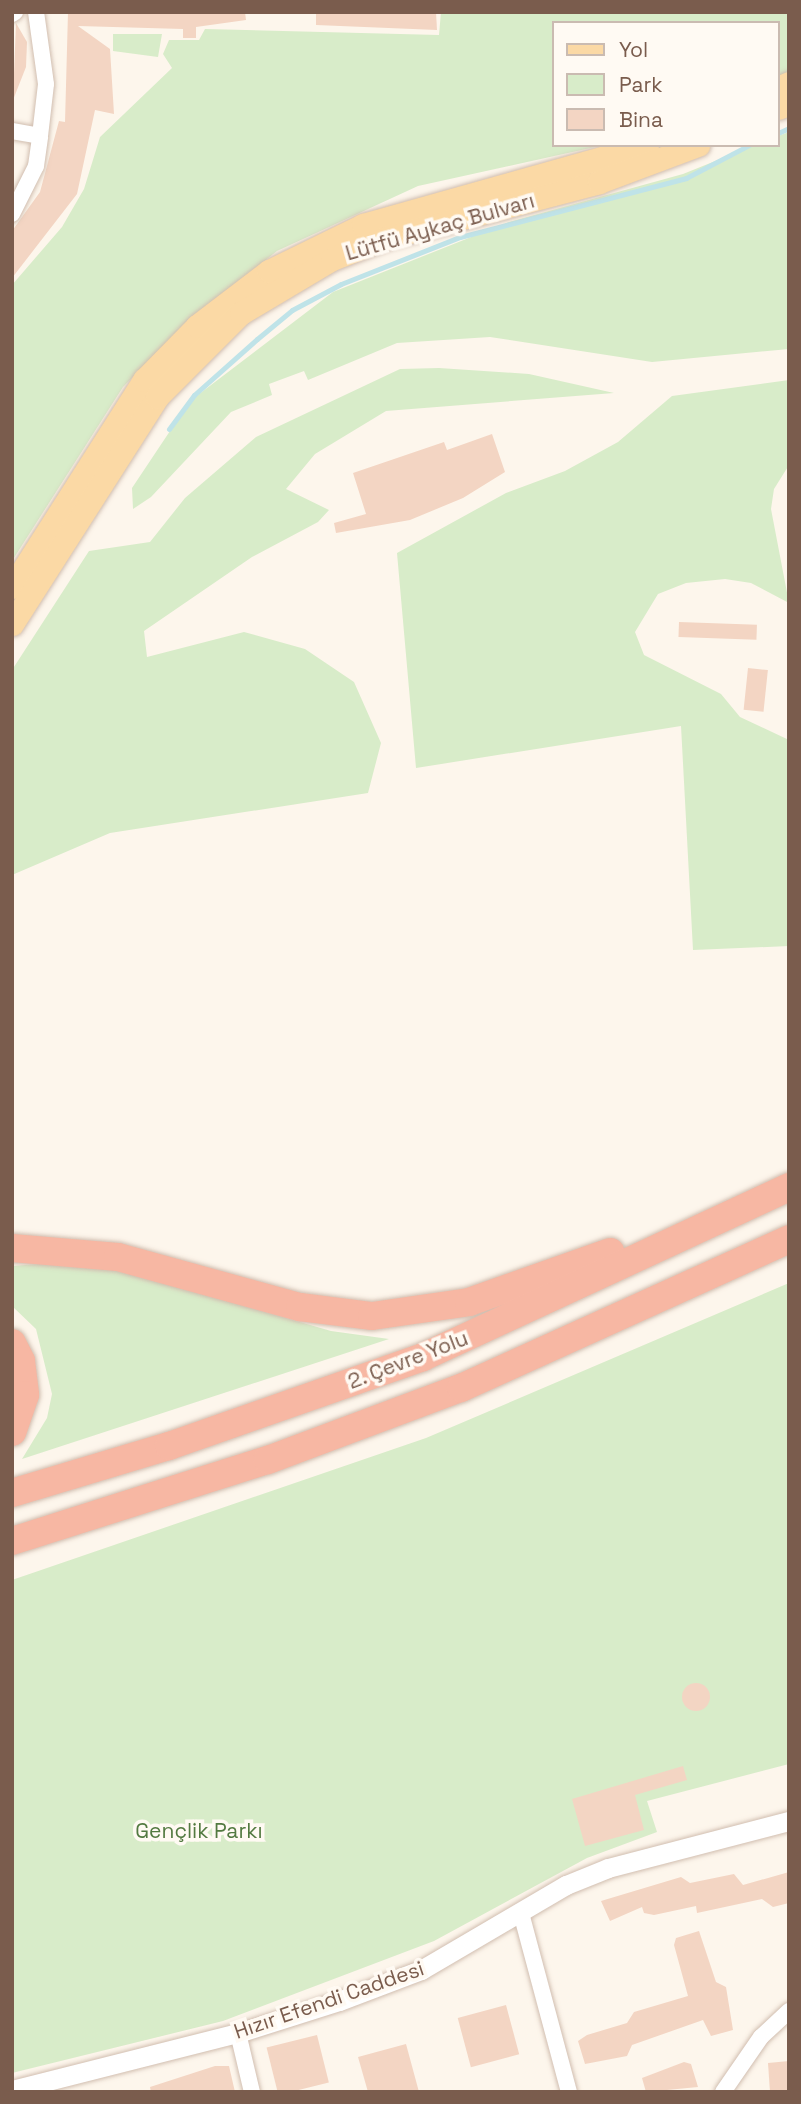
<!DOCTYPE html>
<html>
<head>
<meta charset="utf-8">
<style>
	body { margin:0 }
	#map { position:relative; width:801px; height:2104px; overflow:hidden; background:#fdf6ec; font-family:"Space Grotesk",sans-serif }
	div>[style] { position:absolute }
	.green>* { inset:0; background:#d8ecc9 }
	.stream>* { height:5px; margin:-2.5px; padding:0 2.5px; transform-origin:2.5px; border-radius:2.5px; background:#bfe3e8 }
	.building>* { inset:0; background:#f3d5c3; transform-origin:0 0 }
	.round { border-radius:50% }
	.roads { filter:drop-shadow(0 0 2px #d1beb0) drop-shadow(0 0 2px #d1beb0) }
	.minor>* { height:16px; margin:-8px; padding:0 8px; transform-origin:8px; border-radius:8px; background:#fff }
	.tertiary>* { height:19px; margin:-9.5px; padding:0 9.5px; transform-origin:9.5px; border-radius:9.5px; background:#fff }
	.primary>* { height:23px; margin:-11.5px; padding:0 11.5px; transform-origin:11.5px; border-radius:11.5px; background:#fbd9a5 }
	.motorway>* { height:28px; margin:-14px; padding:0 14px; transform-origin:14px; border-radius:14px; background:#f7b7a3 }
	span { translate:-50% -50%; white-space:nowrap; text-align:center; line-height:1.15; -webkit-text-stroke:7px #fffaf3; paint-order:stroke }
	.street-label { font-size:21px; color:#7a5c4d }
	.park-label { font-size:21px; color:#537a41 }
	.frame { position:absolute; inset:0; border:14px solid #7a5c4d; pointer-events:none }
	.legend { position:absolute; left:552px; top:21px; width:228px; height:126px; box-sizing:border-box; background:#fffaf3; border:2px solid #cabbb1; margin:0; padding:9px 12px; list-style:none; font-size:21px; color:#7a5c4d }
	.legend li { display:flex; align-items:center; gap:14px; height:35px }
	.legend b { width:35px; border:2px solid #cabbb1 }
</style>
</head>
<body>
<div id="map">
	<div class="green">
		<i style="clip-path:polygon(441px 12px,787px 12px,789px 72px,778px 77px,778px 23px,554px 23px,554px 145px,604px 145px,418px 186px,277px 251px,190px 319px,123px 387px,12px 561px,12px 285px,62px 227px,84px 189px,100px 137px,172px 68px,163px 54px,169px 40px,199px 40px,205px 29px,439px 35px)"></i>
		<i style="clip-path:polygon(113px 34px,162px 34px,158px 57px,113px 51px)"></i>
		<i style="clip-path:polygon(789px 132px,789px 349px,652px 362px,490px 337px,397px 343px,308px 380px,304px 371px,269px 384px,272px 395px,231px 412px,151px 497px,133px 509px,132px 488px,190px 401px,333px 292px,509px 222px,683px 174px,755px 145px,778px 145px,778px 136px)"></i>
		<i style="clip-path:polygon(439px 368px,529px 374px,614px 393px,386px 411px,315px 454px,286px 489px,329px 510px,318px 522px,252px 557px,144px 631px,147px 657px,244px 632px,305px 649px,354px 682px,381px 743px,368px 793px,110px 833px,12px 875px,12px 670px,89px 551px,150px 542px,185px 498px,256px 437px,400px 369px)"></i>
		<i style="clip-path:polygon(789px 380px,789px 465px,774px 489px,771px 509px,789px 603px,751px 583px,725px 579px,686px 583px,658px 594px,635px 632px,644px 655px,721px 694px,740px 717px,789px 740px,789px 946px,693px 950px,681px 726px,416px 768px,397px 553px,506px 493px,565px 471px,618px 442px,672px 396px)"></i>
		<i style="clip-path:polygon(38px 1264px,117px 1269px,331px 1331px,389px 1339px,22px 1459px,47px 1418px,52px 1394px,36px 1329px,12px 1306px,12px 1266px)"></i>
		<i style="clip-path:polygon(789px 1283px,789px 1764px,647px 1801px,657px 1832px,587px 1858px,434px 1941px,223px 2021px,12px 2073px,12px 1580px,426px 1438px)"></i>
	</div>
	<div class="stream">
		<i style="left:778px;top:133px;width:12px;rotate:-24deg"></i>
		<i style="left:169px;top:429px;width:42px;rotate:-53.7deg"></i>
		<i style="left:194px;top:395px;width:84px;rotate:-41.6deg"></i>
		<i style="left:257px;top:339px;width:45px;rotate:-39.6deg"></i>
		<i style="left:292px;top:310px;width:55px;rotate:-28deg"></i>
		<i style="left:341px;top:284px;width:128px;rotate:-21.6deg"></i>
		<i style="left:460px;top:237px;width:234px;rotate:-14.6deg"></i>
		<i style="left:686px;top:178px;width:71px;rotate:-27.6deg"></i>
	</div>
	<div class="building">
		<i style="clip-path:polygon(68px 12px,245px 12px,246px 20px,196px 27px,196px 38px,183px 38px,183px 29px,78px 26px,110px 49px,114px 114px,95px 110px,77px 194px,12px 278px,12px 231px,40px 192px,59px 121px,65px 122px)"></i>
		<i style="clip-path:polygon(316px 12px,436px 12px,437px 30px,316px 25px)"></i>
		<i style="clip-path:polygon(16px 23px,27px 42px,26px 67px,13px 100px)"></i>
		<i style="clip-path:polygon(492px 434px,505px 472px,463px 498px,410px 520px,336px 533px,334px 523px,366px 514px,353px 473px,444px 442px,447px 450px)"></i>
		<i style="left:679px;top:622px;width:78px;height:15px;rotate:2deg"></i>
		<i style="left:748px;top:668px;width:20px;height:42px;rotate:6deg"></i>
		<i class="round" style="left:682px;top:1683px;width:28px;height:28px"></i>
		<i style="clip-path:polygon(683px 1766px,687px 1780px,635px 1795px,644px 1830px,585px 1846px,572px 1799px)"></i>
		<i style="clip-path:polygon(789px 1872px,789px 1903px,773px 1907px,762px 1899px,697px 1913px,696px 1906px,654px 1915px,644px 1913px,642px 1907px,610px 1921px,601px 1901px,681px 1877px,690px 1883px,734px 1874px,743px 1885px)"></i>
		<i style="clip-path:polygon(699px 1931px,716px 1982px,726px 1987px,733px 2030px,711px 2036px,703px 2020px,632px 2045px,627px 2056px,585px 2064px,578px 2041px,587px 2035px,627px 2023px,634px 2012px,688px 1996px,674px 1945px,676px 1938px)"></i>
		<i style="left:506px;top:2005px;width:51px;height:50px;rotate:75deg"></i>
		<i style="left:317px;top:2035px;width:49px;height:52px;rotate:76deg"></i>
		<i style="clip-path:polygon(406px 2044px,419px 2092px,368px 2092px,358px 2057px)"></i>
		<i style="clip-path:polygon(789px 2061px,789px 2092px,770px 2092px,768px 2063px)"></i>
		<i style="clip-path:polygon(684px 2062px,691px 2064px,698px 2087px,646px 2092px,642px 2078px)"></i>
		<i style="clip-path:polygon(215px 2066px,229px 2066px,235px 2092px,151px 2092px,150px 2087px)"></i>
	</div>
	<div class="roads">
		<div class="minor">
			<i style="left:12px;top:14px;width:4px;rotate:-34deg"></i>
			<i style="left:12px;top:131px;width:28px;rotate:10deg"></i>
			<i style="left:12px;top:214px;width:54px;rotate:-63.4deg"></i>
			<i style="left:36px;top:166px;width:30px;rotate:-82deg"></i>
			<i style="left:40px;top:136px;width:52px;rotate:-83.4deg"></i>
			<i style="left:46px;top:84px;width:73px;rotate:-97.9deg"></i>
			<i style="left:521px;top:1913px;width:185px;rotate:75deg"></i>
			<i style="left:238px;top:2033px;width:61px;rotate:76.7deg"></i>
			<i style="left:723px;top:2092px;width:67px;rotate:-55.4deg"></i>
			<i style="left:761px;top:2037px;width:38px;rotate:-43deg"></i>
		</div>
		<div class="tertiary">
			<i style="left:12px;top:2090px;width:233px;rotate:-14.2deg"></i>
			<i style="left:238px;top:2033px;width:106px;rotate:-17.6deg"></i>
			<i style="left:339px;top:2001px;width:88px;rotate:-20.7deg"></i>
			<i style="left:421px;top:1970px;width:168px;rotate:-30.4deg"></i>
			<i style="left:566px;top:1885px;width:45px;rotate:-22deg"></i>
			<i style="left:608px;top:1868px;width:187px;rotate:-14.6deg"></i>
		</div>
		<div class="primary">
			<i style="left:778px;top:88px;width:12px;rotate:-24deg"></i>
			<i style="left:778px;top:108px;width:12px;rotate:-20deg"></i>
			<i style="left:12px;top:587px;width:246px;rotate:-57.5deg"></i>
			<i style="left:144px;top:380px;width:76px;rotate:-45.5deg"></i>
			<i style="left:197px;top:326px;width:91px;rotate:-37.4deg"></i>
			<i style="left:269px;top:271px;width:105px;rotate:-26.1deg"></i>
			<i style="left:363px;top:225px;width:295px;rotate:-15.7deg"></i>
			<i style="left:12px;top:624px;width:269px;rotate:-57.4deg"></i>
			<i style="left:157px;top:397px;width:119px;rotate:-45deg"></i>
			<i style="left:241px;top:313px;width:106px;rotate:-30.7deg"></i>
			<i style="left:332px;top:259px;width:58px;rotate:-21.3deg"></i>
			<i style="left:386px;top:238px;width:220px;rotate:-14.7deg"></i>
			<i style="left:599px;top:182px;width:106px;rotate:-20.5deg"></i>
		</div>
		<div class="motorway">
			<i style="left:12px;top:1248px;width:106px;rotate:4.9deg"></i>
			<i style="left:118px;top:1257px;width:189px;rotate:15.4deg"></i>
			<i style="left:300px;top:1307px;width:73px;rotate:7.1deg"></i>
			<i style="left:372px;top:1316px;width:98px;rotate:-8.2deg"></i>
			<i style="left:469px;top:1302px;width:150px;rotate:-19.5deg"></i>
			<i style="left:12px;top:1343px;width:20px;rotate:63deg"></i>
			<i style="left:21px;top:1361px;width:34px;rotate:83deg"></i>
			<i style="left:25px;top:1395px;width:39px;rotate:109deg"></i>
			<i style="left:12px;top:1493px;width:164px;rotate:-16.7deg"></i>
			<i style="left:169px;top:1446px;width:269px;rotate:-19.3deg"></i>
			<i style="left:423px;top:1357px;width:404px;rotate:-24.9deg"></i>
			<i style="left:12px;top:1541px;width:269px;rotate:-17.6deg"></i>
			<i style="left:268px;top:1460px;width:206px;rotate:-20.5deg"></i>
			<i style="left:461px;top:1388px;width:360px;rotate:-24.4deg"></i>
		</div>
	</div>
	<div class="street-label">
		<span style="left:440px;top:227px;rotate:-16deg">Lütfü Aykaç Bulvarı</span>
		<span style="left:408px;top:1360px;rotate:-21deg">2. Çevre Yolu</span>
		<span style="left:329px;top:2000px;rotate:-19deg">Hızır Efendi Caddesi</span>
	</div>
	<div class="park-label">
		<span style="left:199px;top:1831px">Gençlik Parkı</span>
	</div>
	<div class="frame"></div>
	<ul class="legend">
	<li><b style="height:9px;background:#fbd9a5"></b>Yol</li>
	<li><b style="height:19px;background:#d8ecc9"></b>Park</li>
	<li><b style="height:19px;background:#f3d5c3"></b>Bina</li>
	</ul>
</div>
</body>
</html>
